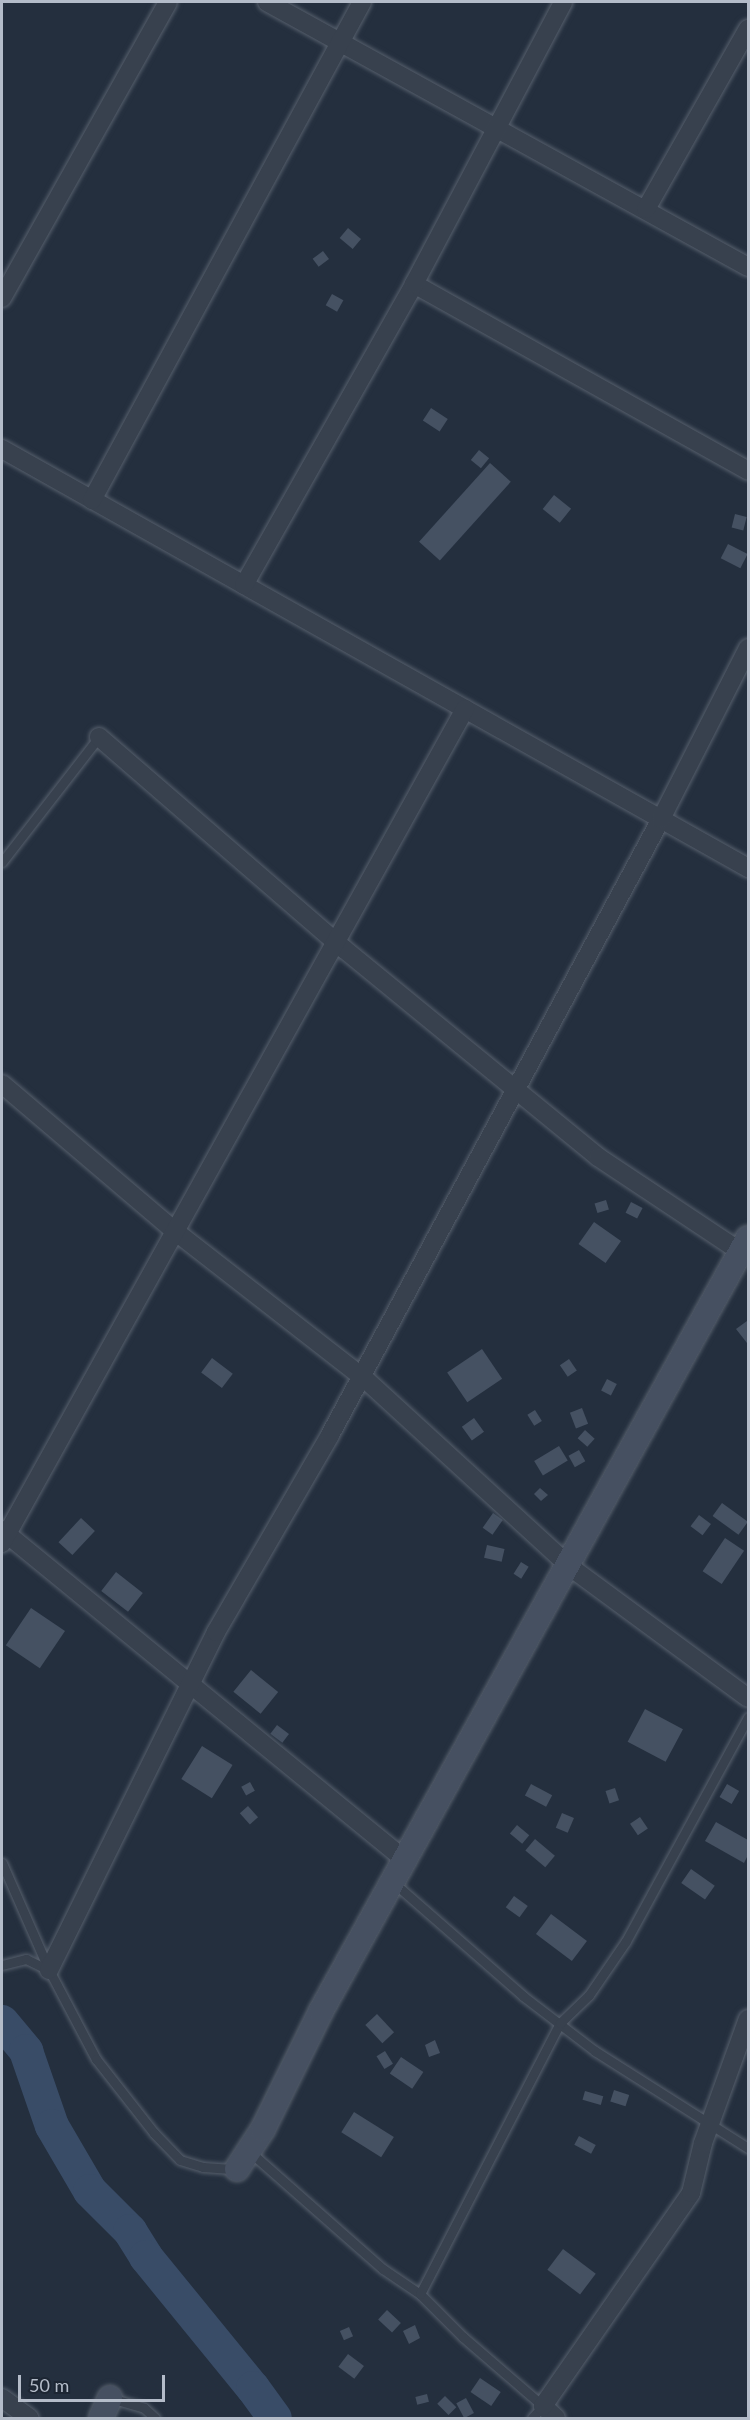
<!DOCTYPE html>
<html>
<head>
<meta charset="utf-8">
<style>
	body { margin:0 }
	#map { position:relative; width:750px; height:2420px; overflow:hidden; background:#242f3e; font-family:Lato,sans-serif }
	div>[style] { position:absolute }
	.river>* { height:34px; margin:-17px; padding:0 17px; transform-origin:17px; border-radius:17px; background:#394c67 }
	.building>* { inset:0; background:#455162; transform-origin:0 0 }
	.roads { filter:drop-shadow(0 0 2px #565f6c) drop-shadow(0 0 2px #565f6c) }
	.lane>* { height:9px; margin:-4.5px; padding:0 4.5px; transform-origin:4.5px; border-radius:4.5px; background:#38414e }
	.street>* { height:18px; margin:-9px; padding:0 9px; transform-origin:9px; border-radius:9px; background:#38414e }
	.secondary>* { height:24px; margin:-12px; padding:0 12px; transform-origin:12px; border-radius:12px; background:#465061 }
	span { translate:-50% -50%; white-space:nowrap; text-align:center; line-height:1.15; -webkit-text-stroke:4.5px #1d2633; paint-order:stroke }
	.frame { position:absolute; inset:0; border:3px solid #b4bcc9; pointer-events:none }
	.scale { position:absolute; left:18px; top:2375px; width:147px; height:27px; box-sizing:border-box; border:3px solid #b4bcc9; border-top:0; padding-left:8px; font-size:18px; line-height:21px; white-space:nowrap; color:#b4bcc9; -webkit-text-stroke:4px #1d2633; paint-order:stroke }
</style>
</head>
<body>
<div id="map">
	<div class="river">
		<i style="left:2px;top:2022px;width:38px;rotate:50deg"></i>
		<i style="left:26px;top:2051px;width:79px;rotate:70.9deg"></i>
		<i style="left:52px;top:2126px;width:75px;rotate:59.7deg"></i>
		<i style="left:90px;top:2191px;width:57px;rotate:45deg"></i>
		<i style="left:130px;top:2231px;width:31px;rotate:58deg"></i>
		<i style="left:146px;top:2257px;width:169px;rotate:50.8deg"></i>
		<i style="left:253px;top:2388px;width:37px;rotate:54deg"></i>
	</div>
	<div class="building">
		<i style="left:348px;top:228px;width:17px;height:13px;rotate:40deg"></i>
		<i style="left:323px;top:251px;width:10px;height:13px;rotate:53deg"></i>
		<i style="left:332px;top:294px;width:13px;height:13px;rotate:29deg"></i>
		<i style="left:431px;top:408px;width:20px;height:15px;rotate:33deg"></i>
		<i style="left:479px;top:450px;width:13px;height:13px;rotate:39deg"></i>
		<i style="left:490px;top:463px;width:28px;height:106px;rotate:42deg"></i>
		<i style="left:554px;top:495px;width:22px;height:18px;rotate:39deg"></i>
		<i style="left:735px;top:514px;width:12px;height:14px;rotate:14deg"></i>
		<i style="left:728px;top:544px;width:22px;height:16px;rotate:27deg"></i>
		<i style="left:606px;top:1200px;width:10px;height:12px;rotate:73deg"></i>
		<i style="left:631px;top:1202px;width:13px;height:12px;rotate:27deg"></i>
		<i style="left:594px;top:1222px;width:33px;height:27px;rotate:35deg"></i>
		<i style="clip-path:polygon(747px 1321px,748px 1342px,747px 1343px,736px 1329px)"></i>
		<i style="left:482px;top:1349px;width:36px;height:42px;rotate:56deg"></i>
		<i style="left:212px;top:1358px;width:26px;height:18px;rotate:37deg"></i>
		<i style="left:569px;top:1359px;width:14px;height:11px;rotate:56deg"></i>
		<i style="left:607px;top:1379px;width:11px;height:13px;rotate:27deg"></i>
		<i style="left:582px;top:1408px;width:17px;height:13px;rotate:69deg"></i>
		<i style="left:535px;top:1410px;width:13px;height:9px;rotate:58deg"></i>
		<i style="left:474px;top:1418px;width:17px;height:15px;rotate:54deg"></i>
		<i style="left:585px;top:1430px;width:13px;height:11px;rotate:42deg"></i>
		<i style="left:559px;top:1446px;width:17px;height:29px;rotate:59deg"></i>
		<i style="left:579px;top:1450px;width:13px;height:12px;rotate:61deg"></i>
		<i style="clip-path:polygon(540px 1488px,548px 1495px,541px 1501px,534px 1494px)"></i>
		<i style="left:722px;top:1503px;width:32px;height:16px;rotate:36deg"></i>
		<i style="left:493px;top:1513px;width:12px;height:18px;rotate:35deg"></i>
		<i style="left:699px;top:1515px;width:15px;height:14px;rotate:37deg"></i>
		<i style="left:81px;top:1518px;width:19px;height:33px;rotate:43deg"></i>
		<i style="left:725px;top:1538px;width:23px;height:40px;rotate:34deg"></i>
		<i style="left:487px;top:1545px;width:18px;height:13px;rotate:13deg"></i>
		<i style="left:521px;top:1562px;width:9px;height:14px;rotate:32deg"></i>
		<i style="left:116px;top:1572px;width:34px;height:24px;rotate:38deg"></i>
		<i style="left:31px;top:1608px;width:41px;height:45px;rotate:34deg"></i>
		<i style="left:251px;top:1670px;width:35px;height:28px;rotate:39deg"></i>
		<i style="left:645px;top:1709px;width:43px;height:37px;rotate:28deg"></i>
		<i style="left:277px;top:1725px;width:15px;height:11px;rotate:37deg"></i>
		<i style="left:202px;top:1746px;width:36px;height:39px;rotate:32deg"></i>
		<i style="left:250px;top:1782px;width:10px;height:10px;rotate:61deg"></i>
		<i style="left:531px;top:1784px;width:24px;height:13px;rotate:28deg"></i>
		<i style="left:727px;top:1784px;width:14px;height:15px;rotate:30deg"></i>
		<i style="left:615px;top:1788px;width:13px;height:10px;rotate:72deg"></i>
		<i style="left:248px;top:1806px;width:15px;height:11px;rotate:48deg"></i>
		<i style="left:562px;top:1813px;width:13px;height:16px;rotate:23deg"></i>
		<i style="left:640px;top:1817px;width:14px;height:12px;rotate:56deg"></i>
		<i style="clip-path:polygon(716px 1822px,748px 1840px,748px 1855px,744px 1863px,705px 1841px)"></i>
		<i style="left:517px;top:1825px;width:16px;height:11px;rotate:40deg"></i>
		<i style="left:535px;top:1839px;width:26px;height:15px;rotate:40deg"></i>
		<i style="left:691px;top:1869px;width:29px;height:17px;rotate:35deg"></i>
		<i style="left:514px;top:1896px;width:17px;height:14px;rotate:36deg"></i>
		<i style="left:551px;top:1914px;width:45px;height:25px;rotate:37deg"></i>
		<i style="left:377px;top:2014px;width:25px;height:16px;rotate:47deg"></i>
		<i style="clip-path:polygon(435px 2040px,440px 2053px,429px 2057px,425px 2045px)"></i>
		<i style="left:385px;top:2051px;width:15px;height:10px;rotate:58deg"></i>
		<i style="left:401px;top:2057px;width:27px;height:20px;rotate:34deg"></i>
		<i style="left:614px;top:2090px;width:16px;height:12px;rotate:18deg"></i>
		<i style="left:585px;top:2091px;width:19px;height:9px;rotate:16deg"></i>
		<i style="left:354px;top:2112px;width:47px;height:24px;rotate:32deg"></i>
		<i style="left:579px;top:2136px;width:19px;height:10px;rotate:28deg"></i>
		<i style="left:563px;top:2249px;width:41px;height:26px;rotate:37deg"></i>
		<i style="left:387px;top:2310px;width:19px;height:13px;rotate:43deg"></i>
		<i style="clip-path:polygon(415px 2325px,420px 2338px,409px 2344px,403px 2331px)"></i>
		<i style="left:349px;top:2327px;width:10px;height:10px;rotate:66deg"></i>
		<i style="left:348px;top:2354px;width:20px;height:16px;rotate:37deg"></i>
		<i style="left:480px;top:2378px;width:25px;height:17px;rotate:34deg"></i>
		<i style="left:427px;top:2394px;width:8px;height:12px;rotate:76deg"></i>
		<i style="left:445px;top:2396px;width:16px;height:11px;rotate:45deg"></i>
		<i style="left:466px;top:2398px;width:17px;height:11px;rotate:62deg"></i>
	</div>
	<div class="roads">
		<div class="lane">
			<i style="left:2px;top:862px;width:158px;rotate:-52.2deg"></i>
			<i style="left:2px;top:1863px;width:117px;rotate:66.3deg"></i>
			<i style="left:49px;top:1970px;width:101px;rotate:62.2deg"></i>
			<i style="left:96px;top:2059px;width:94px;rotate:51.9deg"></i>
			<i style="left:154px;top:2133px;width:37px;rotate:46deg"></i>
			<i style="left:180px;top:2160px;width:24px;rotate:17deg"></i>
			<i style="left:203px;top:2167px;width:32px;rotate:4deg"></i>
			<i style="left:393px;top:1882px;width:173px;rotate:41.2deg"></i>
			<i style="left:523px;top:1996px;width:91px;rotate:37.4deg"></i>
			<i style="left:595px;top:2051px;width:181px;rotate:32.4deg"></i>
			<i style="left:2px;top:1965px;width:25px;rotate:-14deg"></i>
			<i style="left:26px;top:1959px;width:25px;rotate:26deg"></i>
			<i style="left:249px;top:2151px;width:179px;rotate:41.4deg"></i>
			<i style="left:383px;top:2269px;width:45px;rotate:34deg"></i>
			<i style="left:420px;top:2294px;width:61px;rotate:45deg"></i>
			<i style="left:463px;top:2337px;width:106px;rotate:40.8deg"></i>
			<i style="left:543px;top:2406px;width:16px;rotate:133deg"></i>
			<i style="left:420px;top:2294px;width:305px;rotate:-62.7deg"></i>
			<i style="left:560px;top:2023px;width:40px;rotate:-44deg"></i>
			<i style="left:589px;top:1995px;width:65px;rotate:-55.6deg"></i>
			<i style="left:626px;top:1941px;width:255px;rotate:-61.4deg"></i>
			<i style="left:110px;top:2398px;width:35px;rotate:16deg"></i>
			<i style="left:144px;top:2408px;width:15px;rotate:42deg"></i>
		</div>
		<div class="street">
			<i style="left:267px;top:2px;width:549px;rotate:28.85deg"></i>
			<i style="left:646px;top:209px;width:207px;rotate:-60.5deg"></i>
			<i style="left:414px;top:284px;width:383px;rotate:29.2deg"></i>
			<i style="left:2px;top:298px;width:339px;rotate:-60.7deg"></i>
			<i style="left:2px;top:449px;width:856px;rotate:29.32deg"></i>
			<i style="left:92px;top:500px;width:566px;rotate:-61.53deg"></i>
			<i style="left:244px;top:585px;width:346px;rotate:-60.5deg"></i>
			<i style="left:414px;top:284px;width:319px;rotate:-62.1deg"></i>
			<i style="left:99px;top:737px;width:324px;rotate:40.9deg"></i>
			<i style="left:344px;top:949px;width:328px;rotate:39.3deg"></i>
			<i style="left:598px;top:1157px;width:172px;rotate:33.6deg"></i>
			<i style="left:2px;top:1084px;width:228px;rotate:40.4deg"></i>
			<i style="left:176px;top:1232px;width:239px;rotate:37.9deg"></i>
			<i style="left:365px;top:1379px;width:277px;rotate:42.5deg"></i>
			<i style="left:569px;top:1566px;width:222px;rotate:36.4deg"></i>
			<i style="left:2px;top:1530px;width:521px;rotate:39.31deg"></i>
			<i style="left:2px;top:1543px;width:954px;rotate:-60.96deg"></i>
			<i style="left:49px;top:1970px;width:377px;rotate:-63.7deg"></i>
			<i style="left:216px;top:1632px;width:228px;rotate:-59.9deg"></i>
			<i style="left:330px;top:1435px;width:699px;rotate:-61.75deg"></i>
			<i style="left:661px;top:819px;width:192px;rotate:-63deg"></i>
			<i style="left:2px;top:2398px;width:34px;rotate:36deg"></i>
			<i style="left:556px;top:2418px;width:18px;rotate:-137deg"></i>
			<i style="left:543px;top:2406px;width:259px;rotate:-55.2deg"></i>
			<i style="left:691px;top:2193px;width:51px;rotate:-76.5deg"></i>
			<i style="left:703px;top:2143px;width:132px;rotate:-70.1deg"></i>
		</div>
		<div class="secondary">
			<i style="left:237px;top:2169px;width:48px;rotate:-57deg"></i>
			<i style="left:263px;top:2129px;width:131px;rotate:-63.8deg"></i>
			<i style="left:321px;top:2011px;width:883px;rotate:-61.08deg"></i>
			<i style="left:101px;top:2418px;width:22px;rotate:-66deg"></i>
		</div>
	</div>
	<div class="frame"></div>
	<div class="scale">50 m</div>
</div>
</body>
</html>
